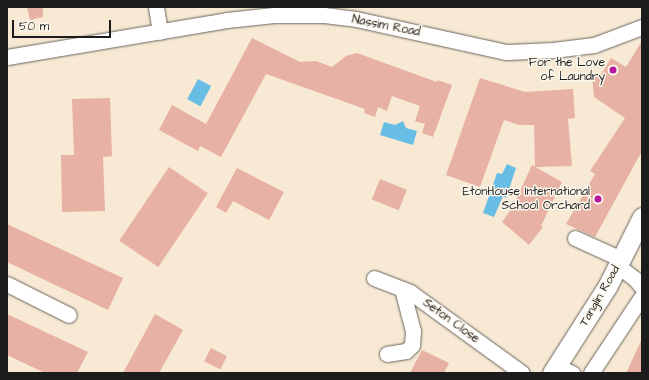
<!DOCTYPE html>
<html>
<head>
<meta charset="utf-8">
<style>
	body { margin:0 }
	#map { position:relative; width:649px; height:380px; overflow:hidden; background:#f7e9d4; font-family:"Architects Daughter",sans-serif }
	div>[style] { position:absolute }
	.water>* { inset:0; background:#68bde5; transform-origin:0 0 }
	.building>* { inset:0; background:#e7b1a4; transform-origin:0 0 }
	.roads { filter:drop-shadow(0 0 1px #69645c) drop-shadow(0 0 1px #69645c) }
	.minor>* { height:15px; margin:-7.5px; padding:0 7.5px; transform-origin:7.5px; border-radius:7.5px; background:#fff }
	.major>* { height:19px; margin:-9.5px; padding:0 9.5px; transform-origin:9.5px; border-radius:9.5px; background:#fff }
	.dots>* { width:11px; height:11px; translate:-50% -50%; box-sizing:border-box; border:2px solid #fbf7ec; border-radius:50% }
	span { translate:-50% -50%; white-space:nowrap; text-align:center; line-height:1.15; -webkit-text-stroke:3px #fbf7ec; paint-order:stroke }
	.street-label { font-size:12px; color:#1c1c1c }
	.poi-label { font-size:12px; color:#1c1c1c }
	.right { translate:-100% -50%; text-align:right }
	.frame { position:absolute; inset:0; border:8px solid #1c1c1c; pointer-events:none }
	.scale { position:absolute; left:12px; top:20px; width:99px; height:18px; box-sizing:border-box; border:2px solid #1c1c1c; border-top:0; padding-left:5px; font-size:12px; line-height:14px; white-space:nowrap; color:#1c1c1c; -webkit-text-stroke:3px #fbf7ec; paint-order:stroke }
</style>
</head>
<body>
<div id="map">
	<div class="water">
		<i style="left:198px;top:79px;width:15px;height:23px;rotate:28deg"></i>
		<i style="clip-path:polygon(403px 121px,406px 128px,417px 131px,413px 145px,380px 135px,384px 122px,395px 125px)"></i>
		<i style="clip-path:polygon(507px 164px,516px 168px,506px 198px,503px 196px,494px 217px,483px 213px,497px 173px,502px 174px)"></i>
	</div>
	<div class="building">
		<i style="clip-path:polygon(27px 7px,43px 7px,43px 17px,30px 20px)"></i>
		<i style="clip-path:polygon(252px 38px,300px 62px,316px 61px,332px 67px,346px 56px,357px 53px,437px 82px,437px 80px,452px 85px,433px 137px,422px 133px,425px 124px,415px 121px,420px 106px,392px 96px,387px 111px,378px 107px,375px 117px,364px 113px,365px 109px,266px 74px,221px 157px,200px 146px,198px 151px,159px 130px,172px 105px,206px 124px)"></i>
		<i style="clip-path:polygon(642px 41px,642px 151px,595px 237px,566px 224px,595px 174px,590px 171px,625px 118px,594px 97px,592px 77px,602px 73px,611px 58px,626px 67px)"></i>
		<i style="clip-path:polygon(480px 78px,525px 92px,573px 89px,575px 118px,568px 119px,572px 166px,535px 167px,534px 125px,519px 125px,504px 120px,480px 187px,446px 175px)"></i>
		<i style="clip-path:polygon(110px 98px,112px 156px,103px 157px,105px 211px,62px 212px,61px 155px,74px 155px,72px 99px)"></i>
		<i style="clip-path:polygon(532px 165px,562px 182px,541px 226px,543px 227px,529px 245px,502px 222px,512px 208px)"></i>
		<i style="left:169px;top:167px;width:47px;height:89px;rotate:34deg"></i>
		<i style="clip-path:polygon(237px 168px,284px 192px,269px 220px,233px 201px,226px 213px,216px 207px)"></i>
		<i style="left:380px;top:179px;width:29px;height:22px;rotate:22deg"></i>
		<i style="clip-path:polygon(7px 224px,123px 278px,108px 310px,7px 262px)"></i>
		<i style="clip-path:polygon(7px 314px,88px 352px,77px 373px,45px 373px,7px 355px)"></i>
		<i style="clip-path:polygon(155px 314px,183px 330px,159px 373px,123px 373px)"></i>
		<i style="clip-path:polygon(642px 339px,642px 373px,626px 373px)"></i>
		<i style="left:211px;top:348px;width:18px;height:15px;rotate:27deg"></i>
		<i style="clip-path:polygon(422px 350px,449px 363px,444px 373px,410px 373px)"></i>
	</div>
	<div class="roads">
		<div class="minor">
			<i style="left:156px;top:7px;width:25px;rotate:81deg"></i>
			<i style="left:7px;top:57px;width:223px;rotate:-9.5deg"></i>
			<i style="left:227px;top:20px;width:47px;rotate:-6.1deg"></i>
			<i style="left:274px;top:15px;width:50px"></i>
			<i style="left:324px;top:15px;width:32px;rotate:7deg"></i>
			<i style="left:356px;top:19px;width:154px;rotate:12.4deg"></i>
			<i style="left:506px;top:52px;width:47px;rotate:-2.4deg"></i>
			<i style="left:553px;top:50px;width:41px;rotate:-7deg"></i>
			<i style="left:594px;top:45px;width:51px;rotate:-20.6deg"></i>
			<i style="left:575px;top:238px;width:51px;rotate:24.5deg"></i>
			<i style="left:618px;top:266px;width:21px;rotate:37deg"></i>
			<i style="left:635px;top:279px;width:11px;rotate:49deg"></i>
			<i style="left:374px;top:278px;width:39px;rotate:21deg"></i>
			<i style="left:410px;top:292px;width:138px;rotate:35.9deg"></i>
			<i style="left:7px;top:284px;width:69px;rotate:26.6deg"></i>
			<i style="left:387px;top:354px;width:19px;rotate:-9deg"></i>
			<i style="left:406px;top:351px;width:8px;rotate:-45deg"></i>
			<i style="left:412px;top:345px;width:14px;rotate:-86deg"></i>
			<i style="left:413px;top:331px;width:43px;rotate:-104.7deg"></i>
			<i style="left:557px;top:366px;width:17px;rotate:25deg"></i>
			<i style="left:591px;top:373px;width:92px;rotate:-56.5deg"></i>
		</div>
		<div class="major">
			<i style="left:552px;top:373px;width:104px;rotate:-57.5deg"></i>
			<i style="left:608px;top:285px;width:76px;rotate:-63.4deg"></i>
		</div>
	</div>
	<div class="dots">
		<i style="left:613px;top:70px;background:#b5179e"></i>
		<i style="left:598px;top:199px;background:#b5179e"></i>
	</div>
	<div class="street-label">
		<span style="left:386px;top:26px;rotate:11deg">Nassim Road</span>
		<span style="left:600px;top:296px;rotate:-60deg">Tanglin Road</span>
		<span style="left:451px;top:321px;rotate:36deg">Seton Close</span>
	</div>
	<div class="poi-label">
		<span class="right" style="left:605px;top:70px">For the Love<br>of Laundry</span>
		<span class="right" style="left:590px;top:199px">EtonHouse International<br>School Orchard</span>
	</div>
	<div class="frame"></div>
	<div class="scale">50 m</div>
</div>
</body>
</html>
